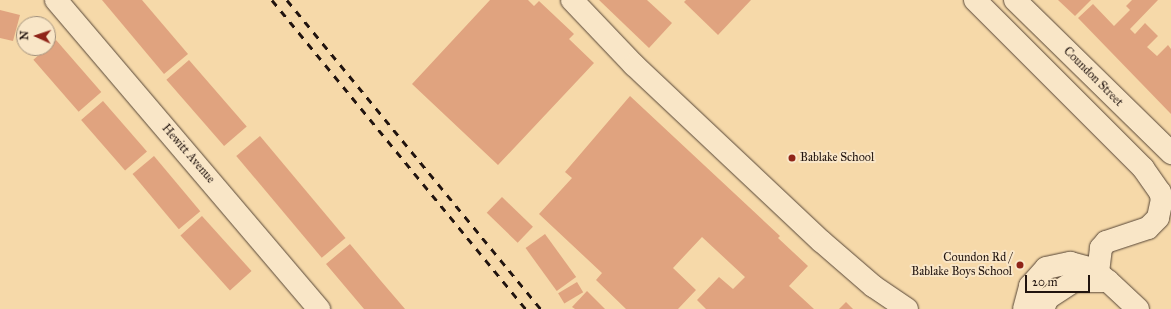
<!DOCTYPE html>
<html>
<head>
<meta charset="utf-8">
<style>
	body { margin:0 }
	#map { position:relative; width:1171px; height:309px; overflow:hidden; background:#f6d9a9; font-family:"IM FELL Great Primer",serif }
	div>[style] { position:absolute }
	.building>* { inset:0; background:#e0a37f; transform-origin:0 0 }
	.roads { filter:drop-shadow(0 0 1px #564536) drop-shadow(0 0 1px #564536) }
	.minor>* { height:22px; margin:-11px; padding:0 11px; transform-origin:11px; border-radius:11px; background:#f9e6c7 }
	.rail>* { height:3px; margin-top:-1.5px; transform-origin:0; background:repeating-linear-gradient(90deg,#21140f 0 7px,transparent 0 14px) }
	.dots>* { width:11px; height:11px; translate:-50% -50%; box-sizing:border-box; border:2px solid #f9e6c7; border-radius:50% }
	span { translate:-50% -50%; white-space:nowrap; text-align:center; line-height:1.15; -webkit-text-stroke:4px #f9e6c7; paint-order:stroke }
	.street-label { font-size:12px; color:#21140f }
	.poi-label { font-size:12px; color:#21140f }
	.left { translate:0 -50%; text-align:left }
	.right { translate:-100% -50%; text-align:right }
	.north { position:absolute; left:16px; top:16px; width:40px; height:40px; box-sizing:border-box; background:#f9e6c7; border:1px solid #a3927d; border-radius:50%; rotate:273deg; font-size:11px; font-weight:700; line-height:16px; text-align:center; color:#21140f }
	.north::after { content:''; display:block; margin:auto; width:14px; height:18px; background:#8f2418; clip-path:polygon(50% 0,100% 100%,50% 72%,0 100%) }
	.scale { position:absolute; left:1025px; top:275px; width:65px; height:18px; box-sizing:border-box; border:2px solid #21140f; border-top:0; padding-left:5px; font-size:12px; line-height:14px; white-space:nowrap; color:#21140f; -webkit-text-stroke:3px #f9e6c7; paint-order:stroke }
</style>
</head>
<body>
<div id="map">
	<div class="building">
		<i style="clip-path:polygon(102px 0,142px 0,188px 54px,164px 74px)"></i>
		<i style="clip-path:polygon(490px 0,528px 0,534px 6px,539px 1px,574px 34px,569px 39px,594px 63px,498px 165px,412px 84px)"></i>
		<i style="clip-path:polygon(599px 0,647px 0,672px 23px,649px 48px)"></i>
		<i style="clip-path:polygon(686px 0,751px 0,718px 35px,684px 2px)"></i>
		<i style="clip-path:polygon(1058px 0,1091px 0,1075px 16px)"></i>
		<i style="clip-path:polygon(1132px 0,1158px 0,1130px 29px,1135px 34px,1145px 23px,1158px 36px,1147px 47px,1157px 56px,1168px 45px,1171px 49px,1171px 114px,1078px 18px,1093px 4px,1114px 26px,1130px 10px,1126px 6px)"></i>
		<i style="clip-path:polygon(0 10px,20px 15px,13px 41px,0 38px)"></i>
		<i style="left:56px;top:40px;width:69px;height:30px;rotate:49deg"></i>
		<i style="left:189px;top:60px;width:88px;height:30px;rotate:49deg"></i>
		<i style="clip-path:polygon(630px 96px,780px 236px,778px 238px,808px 266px,789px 286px,814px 309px,706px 309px,697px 300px,719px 277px,733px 289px,745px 277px,702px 237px,673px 268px,696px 290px,678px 309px,626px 309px,596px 280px,602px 273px,539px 214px,572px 178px,565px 172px)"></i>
		<i style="left:103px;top:101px;width:67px;height:29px;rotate:49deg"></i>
		<i style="left:260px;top:136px;width:133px;height:31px;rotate:50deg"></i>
		<i style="left:154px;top:156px;width:72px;height:28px;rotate:50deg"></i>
		<i style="left:502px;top:197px;width:43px;height:22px;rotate:44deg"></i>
		<i style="left:202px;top:216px;width:74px;height:29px;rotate:48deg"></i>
		<i style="left:545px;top:234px;width:53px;height:24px;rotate:54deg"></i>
		<i style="clip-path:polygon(350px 244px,381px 281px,405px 309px,364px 309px,326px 264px)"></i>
		<i style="left:577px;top:282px;width:12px;height:22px;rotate:59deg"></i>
		<i style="clip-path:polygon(587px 291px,605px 309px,575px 309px,572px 307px)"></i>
		<i style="clip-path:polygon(846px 302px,853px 309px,839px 309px)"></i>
	</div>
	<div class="roads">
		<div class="minor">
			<i style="left:56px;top:0;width:406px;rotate:49.6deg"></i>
			<i style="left:572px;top:0;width:90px;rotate:46.4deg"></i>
			<i style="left:634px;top:65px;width:257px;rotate:43.3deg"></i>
			<i style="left:821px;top:241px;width:69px;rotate:40.9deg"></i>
			<i style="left:873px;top:286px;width:41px;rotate:34.1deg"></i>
			<i style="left:975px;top:0;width:238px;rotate:45deg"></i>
			<i style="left:1143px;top:168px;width:29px;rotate:55deg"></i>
			<i style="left:1160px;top:192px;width:7px;rotate:74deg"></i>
			<i style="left:1162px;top:199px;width:19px;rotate:102deg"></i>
			<i style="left:1158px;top:218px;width:14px;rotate:135deg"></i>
			<i style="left:1148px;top:228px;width:44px;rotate:161.6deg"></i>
			<i style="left:1106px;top:242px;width:8px;rotate:130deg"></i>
			<i style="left:1101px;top:248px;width:24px;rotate:97deg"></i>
			<i style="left:1015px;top:0;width:219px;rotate:44.4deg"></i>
			<i style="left:1024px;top:309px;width:24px;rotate:-75deg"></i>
			<i style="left:1030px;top:286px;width:24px;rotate:-48deg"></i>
			<i style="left:1046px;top:268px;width:25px;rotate:-12deg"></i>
			<i style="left:1070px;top:263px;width:24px;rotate:15deg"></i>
			<i style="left:1093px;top:269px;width:14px;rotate:39deg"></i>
			<i style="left:1043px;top:309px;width:12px;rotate:-66deg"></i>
			<i style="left:1048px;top:298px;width:31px;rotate:-33deg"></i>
			<i style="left:1074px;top:281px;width:34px"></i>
			<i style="left:1108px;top:281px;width:41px;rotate:43deg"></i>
		</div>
	</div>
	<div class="rail">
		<i style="left:272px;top:0;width:400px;rotate:50.6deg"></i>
		<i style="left:287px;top:0;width:400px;rotate:50.6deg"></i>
	</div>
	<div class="dots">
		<i style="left:792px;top:158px;background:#8f2418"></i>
		<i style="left:1020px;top:265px;background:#8f2418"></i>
	</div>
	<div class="street-label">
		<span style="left:1093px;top:77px;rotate:45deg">Coundon Street</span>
		<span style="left:188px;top:154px;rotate:49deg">Hewitt Avenue</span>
	</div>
	<div class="poi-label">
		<span class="left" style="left:800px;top:158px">Bablake School</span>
		<span class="right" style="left:1012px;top:265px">Coundon Rd /<br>Bablake Boys School</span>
	</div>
	<div class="north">N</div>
	<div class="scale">20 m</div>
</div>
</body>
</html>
